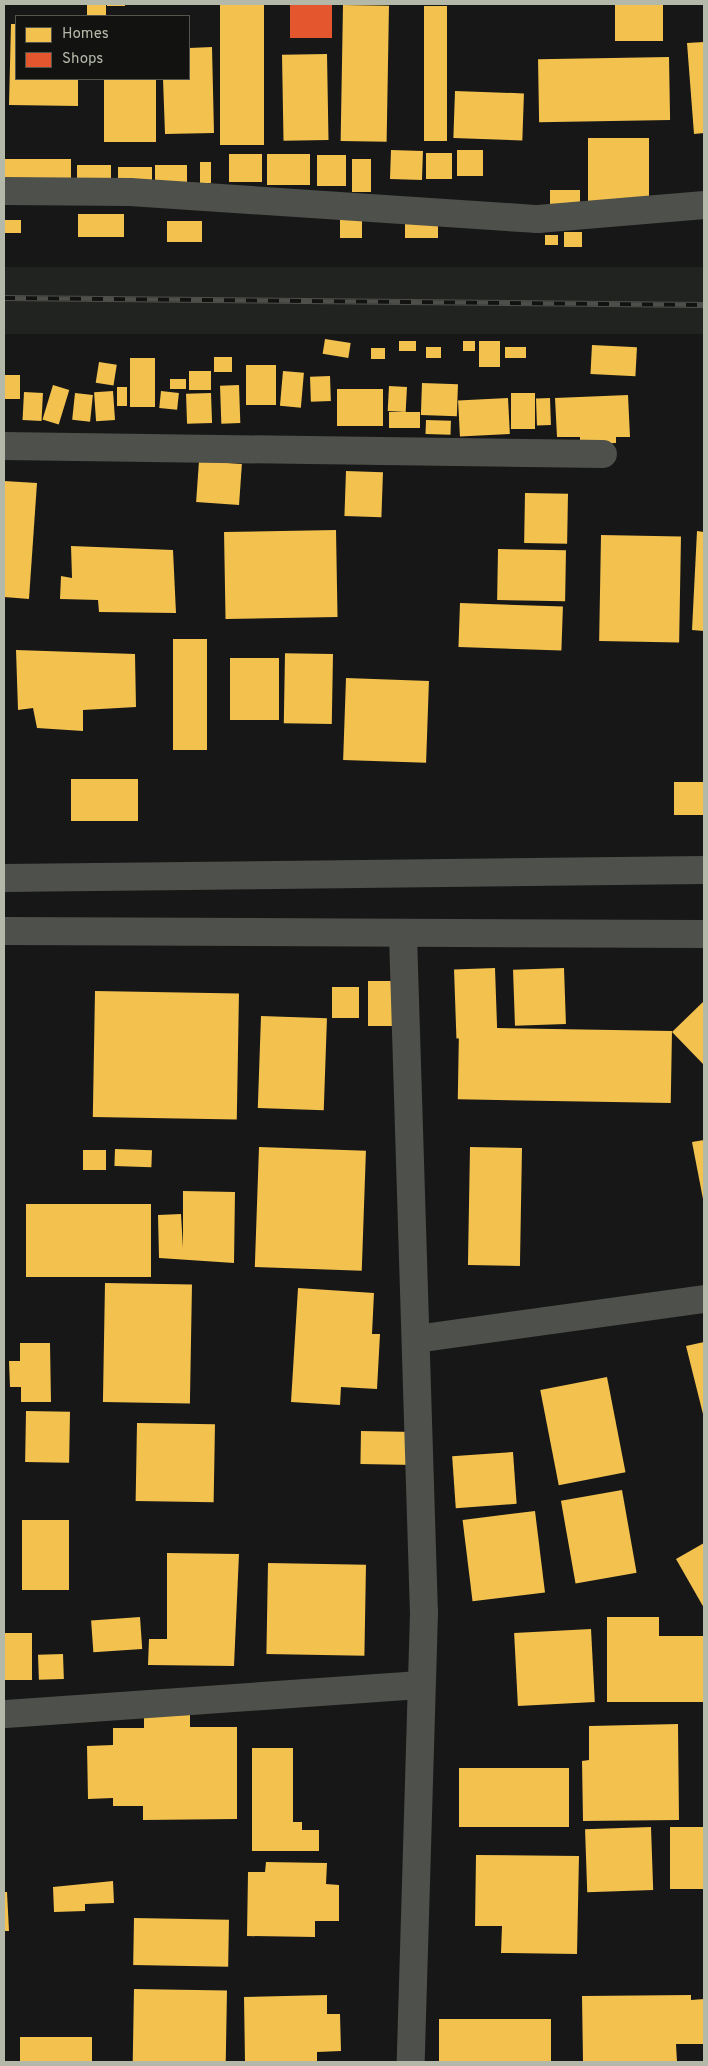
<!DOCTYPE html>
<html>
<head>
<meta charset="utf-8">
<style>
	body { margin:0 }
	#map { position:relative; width:708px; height:2066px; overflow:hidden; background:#171717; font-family:Overpass,sans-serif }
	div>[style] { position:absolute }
	.built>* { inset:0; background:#212321; transform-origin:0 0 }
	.homes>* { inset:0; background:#f2c14e; transform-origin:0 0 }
	.shops>* { inset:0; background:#e4572e; transform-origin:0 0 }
	.minor>* { height:28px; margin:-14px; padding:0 14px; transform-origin:14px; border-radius:14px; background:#4e504b }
	.rail>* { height:5.5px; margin-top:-2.75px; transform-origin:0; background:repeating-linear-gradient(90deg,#121311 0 11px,#4e4f4b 0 22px); box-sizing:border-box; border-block:1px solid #4e4f4b }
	span { translate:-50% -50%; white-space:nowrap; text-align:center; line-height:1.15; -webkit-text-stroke:5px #121311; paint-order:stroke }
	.frame { position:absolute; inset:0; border:5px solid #b4b8a8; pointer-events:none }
	.legend { position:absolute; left:15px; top:15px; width:175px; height:65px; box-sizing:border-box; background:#121311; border:1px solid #53554d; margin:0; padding:6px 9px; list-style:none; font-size:15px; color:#b4b8a8 }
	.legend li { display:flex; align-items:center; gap:10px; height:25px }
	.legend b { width:25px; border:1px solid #53554d }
</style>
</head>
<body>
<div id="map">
	<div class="built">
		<i style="left:4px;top:267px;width:700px;height:67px"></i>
	</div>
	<div class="homes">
		<i style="left:87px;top:4px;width:19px;height:12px"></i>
		<i style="left:107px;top:4px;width:18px;height:2px"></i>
		<i style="left:220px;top:4px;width:44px;height:141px"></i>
		<i style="left:615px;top:4px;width:48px;height:37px"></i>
		<i style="left:343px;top:5px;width:46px;height:136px;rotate:1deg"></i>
		<i style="left:424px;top:6px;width:23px;height:135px"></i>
		<i style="clip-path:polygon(11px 24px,16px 24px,16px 79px,78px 79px,78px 106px,9px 105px)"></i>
		<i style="clip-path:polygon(704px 42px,704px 133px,694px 134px,687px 43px)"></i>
		<i style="clip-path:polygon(212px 47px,214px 133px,165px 134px,163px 79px,189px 79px,189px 48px)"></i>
		<i style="left:327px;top:54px;width:86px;height:45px;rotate:89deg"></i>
		<i style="left:669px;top:57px;width:63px;height:131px;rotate:89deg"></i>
		<i style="left:104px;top:79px;width:52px;height:63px"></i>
		<i style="left:455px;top:91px;width:69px;height:47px;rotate:2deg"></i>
		<i style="left:588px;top:138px;width:61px;height:69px"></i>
		<i style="left:391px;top:150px;width:32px;height:29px;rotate:2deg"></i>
		<i style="left:457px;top:150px;width:26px;height:26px"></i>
		<i style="left:426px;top:153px;width:26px;height:26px"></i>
		<i style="left:229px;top:154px;width:33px;height:28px"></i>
		<i style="left:267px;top:154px;width:43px;height:31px"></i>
		<i style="left:317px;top:155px;width:29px;height:31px"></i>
		<i style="left:5px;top:159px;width:66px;height:26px"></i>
		<i style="left:352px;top:159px;width:19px;height:33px"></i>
		<i style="left:200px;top:162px;width:11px;height:21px"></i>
		<i style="left:77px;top:165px;width:34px;height:19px"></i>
		<i style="left:155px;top:165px;width:32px;height:19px"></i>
		<i style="left:118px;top:167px;width:34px;height:21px"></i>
		<i style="left:580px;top:190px;width:15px;height:30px;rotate:90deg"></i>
		<i style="left:78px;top:214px;width:46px;height:23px"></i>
		<i style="left:438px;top:215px;width:23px;height:33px;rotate:90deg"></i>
		<i style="left:340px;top:216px;width:22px;height:22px"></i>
		<i style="left:4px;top:220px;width:17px;height:13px"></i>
		<i style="left:167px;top:221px;width:35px;height:21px"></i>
		<i style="left:564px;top:232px;width:18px;height:15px"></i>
		<i style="left:545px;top:235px;width:13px;height:10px"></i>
		<i style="left:325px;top:339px;width:26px;height:15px;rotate:9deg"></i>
		<i style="left:399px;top:341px;width:17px;height:10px"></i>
		<i style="left:463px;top:341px;width:12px;height:10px"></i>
		<i style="left:479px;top:341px;width:21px;height:26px"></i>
		<i style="left:592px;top:345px;width:45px;height:29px;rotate:3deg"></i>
		<i style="left:426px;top:347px;width:15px;height:11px"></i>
		<i style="left:505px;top:347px;width:21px;height:11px"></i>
		<i style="left:371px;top:348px;width:14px;height:11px"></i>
		<i style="left:214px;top:357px;width:18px;height:15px"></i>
		<i style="left:130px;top:358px;width:25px;height:49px"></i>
		<i style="left:99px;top:362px;width:18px;height:21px;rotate:9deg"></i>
		<i style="left:246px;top:365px;width:30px;height:40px"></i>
		<i style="left:189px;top:371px;width:22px;height:19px"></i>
		<i style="left:283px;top:371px;width:21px;height:35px;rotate:5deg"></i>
		<i style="left:4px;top:375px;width:16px;height:24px"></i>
		<i style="left:330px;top:376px;width:25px;height:20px;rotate:88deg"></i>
		<i style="left:170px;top:379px;width:16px;height:10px"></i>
		<i style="left:422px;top:383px;width:36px;height:32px;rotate:2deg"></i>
		<i style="left:53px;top:385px;width:17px;height:36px;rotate:17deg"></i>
		<i style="left:239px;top:385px;width:38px;height:19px;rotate:88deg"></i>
		<i style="left:389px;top:386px;width:18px;height:25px;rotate:3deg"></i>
		<i style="left:117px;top:387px;width:10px;height:19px"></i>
		<i style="left:337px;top:389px;width:46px;height:37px"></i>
		<i style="left:113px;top:391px;width:29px;height:19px;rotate:86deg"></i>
		<i style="left:161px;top:391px;width:18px;height:17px;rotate:6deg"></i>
		<i style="left:24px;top:392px;width:19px;height:28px;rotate:3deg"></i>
		<i style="left:75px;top:393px;width:18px;height:27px;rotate:6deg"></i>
		<i style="left:211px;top:393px;width:30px;height:25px;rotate:88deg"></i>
		<i style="left:511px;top:393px;width:24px;height:36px"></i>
		<i style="clip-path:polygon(628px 395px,630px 437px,616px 437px,616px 443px,580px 444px,580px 437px,557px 437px,555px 398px)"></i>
		<i style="left:508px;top:398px;width:36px;height:50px;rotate:87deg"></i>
		<i style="left:550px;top:398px;width:27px;height:14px;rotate:88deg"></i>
		<i style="left:420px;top:412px;width:16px;height:31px;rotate:90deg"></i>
		<i style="left:426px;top:420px;width:25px;height:14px;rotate:2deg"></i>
		<i style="left:199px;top:461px;width:43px;height:41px;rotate:4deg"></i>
		<i style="left:346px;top:471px;width:37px;height:45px;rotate:2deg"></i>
		<i style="clip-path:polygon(4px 481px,37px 483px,29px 599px,4px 597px)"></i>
		<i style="left:525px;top:493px;width:43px;height:50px;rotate:1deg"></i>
		<i style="left:336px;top:530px;width:87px;height:112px;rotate:89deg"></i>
		<i style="clip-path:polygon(697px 531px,704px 532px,704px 631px,692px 630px)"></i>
		<i style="left:601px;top:535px;width:80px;height:106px;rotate:1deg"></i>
		<i style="clip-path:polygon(71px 546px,173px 550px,176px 613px,99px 612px,98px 600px,60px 599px,61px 576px,72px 578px)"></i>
		<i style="left:498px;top:549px;width:68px;height:51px;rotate:1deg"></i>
		<i style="left:460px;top:603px;width:103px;height:44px;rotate:2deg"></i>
		<i style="left:173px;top:639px;width:34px;height:111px"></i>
		<i style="clip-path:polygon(16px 650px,135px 654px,136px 707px,83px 710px,83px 731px,37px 728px,33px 708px,18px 710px)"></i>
		<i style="left:333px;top:654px;width:70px;height:48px;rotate:91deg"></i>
		<i style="left:279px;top:658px;width:62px;height:49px;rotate:90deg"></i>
		<i style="left:346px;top:678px;width:83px;height:82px;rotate:2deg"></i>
		<i style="left:71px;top:779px;width:67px;height:42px"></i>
		<i style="left:674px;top:782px;width:30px;height:33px"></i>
		<i style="left:495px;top:968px;width:69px;height:41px;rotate:88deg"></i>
		<i style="left:564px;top:968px;width:56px;height:51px;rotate:88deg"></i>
		<i style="left:368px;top:981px;width:28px;height:45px"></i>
		<i style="left:332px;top:987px;width:27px;height:31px"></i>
		<i style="left:95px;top:991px;width:144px;height:126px;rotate:1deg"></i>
		<i style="clip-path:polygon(704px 1001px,704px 1065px,672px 1032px)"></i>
		<i style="left:261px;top:1016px;width:66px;height:92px;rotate:2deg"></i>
		<i style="left:672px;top:1031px;width:72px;height:213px;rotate:91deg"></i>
		<i style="clip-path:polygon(704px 1140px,704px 1199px,703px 1199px,692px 1142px)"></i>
		<i style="left:259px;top:1147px;width:107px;height:120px;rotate:2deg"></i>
		<i style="left:470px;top:1147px;width:52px;height:118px;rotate:1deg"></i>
		<i style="left:115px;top:1149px;width:37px;height:17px;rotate:2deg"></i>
		<i style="left:83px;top:1150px;width:23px;height:20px"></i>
		<i style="clip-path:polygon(183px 1191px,235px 1192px,234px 1263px,159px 1258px,158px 1215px,181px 1214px,183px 1248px)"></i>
		<i style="left:26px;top:1204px;width:125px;height:73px"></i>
		<i style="left:105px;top:1283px;width:87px;height:119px;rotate:1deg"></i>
		<i style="clip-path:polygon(298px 1288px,374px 1293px,372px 1334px,380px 1334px,377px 1389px,341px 1387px,340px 1405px,291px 1402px)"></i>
		<i style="clip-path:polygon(704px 1342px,704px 1418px,686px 1346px)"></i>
		<i style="clip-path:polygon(20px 1343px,50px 1343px,51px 1402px,21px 1402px,21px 1387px,10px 1387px,9px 1361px,20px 1361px)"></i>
		<i style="left:607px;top:1377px;width:97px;height:68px;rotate:79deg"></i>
		<i style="left:26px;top:1411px;width:44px;height:51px;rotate:1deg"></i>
		<i style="left:137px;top:1423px;width:78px;height:78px;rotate:1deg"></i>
		<i style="left:361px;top:1431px;width:54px;height:33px;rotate:1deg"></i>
		<i style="left:513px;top:1452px;width:52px;height:61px;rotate:86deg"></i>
		<i style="left:622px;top:1490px;width:84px;height:62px;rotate:80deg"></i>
		<i style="left:535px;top:1511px;width:82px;height:73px;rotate:83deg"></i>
		<i style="left:22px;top:1520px;width:47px;height:70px"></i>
		<i style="clip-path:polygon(704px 1543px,704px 1608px,676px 1559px)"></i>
		<i style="clip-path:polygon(167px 1553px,239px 1554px,234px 1666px,148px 1665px,149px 1639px,167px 1639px)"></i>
		<i style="left:268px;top:1563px;width:98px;height:91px;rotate:1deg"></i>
		<i style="left:140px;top:1617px;width:32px;height:49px;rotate:86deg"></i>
		<i style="clip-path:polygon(607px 1617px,659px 1617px,659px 1636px,704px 1636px,704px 1702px,607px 1702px)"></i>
		<i style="left:591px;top:1629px;width:73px;height:77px;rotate:87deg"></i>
		<i style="left:4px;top:1633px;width:28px;height:47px"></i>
		<i style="left:63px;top:1654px;width:25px;height:25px;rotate:88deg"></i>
		<i style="clip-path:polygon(190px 1715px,190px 1727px,237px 1727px,237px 1819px,143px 1820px,143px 1806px,113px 1806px,113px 1798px,88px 1799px,87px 1746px,113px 1745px,113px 1728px,144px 1728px,144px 1716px)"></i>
		<i style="clip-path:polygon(678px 1724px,679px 1820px,583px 1821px,582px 1761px,589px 1760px,589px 1726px)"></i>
		<i style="clip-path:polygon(252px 1748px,293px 1748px,293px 1822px,302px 1822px,302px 1830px,319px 1830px,319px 1851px,252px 1851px)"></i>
		<i style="left:459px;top:1768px;width:110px;height:59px"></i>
		<i style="left:651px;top:1827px;width:63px;height:66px;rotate:88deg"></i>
		<i style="left:670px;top:1827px;width:34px;height:62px"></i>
		<i style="clip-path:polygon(476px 1855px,579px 1856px,577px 1954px,501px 1953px,502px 1926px,475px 1926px)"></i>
		<i style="clip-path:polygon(266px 1862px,327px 1863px,326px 1884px,339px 1885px,339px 1921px,315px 1921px,315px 1937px,247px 1936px,248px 1872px,265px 1872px)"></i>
		<i style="clip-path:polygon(113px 1881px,114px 1903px,85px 1904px,85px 1911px,54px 1912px,53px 1887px)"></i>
		<i style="clip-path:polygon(4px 1892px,7px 1892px,9px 1931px,4px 1931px)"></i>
		<i style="left:134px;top:1918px;width:95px;height:47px;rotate:1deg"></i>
		<i style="left:134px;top:1989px;width:93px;height:73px;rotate:1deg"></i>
		<i style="clip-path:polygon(327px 1995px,327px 2014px,340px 2014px,341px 2051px,317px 2052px,317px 2062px,245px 2062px,244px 1997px)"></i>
		<i style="clip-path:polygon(691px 1995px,691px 2000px,704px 1999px,704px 2044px,676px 2044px,677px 2062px,583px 2062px,582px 1996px)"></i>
		<i style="left:551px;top:2019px;width:43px;height:112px;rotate:90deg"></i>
		<i style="left:20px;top:2037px;width:72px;height:25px"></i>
	</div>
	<div class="shops">
		<i style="left:290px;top:4px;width:42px;height:34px"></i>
	</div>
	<div class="minor">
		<i style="left:4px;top:191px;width:126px;rotate:0.5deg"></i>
		<i style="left:130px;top:192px;width:409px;rotate:3.8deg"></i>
		<i style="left:538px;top:219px;width:167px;rotate:-4.8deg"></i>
		<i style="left:4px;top:446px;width:599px;rotate:0.77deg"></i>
		<i style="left:4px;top:878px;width:700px;rotate:-0.65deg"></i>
		<i style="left:4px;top:931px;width:700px;rotate:0.25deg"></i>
		<i style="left:403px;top:935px;width:678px;rotate:88.23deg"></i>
		<i style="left:424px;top:1613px;width:449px;rotate:91.7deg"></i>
		<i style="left:416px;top:1339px;width:291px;rotate:-7.9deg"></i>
		<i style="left:6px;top:1714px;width:415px;rotate:-4deg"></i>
	</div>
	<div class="rail">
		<i style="left:4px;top:298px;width:700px;rotate:0.57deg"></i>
	</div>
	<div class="frame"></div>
	<ul class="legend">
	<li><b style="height:14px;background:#f2c14e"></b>Homes</li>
	<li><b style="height:14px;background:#e4572e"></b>Shops</li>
	</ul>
</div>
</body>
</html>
